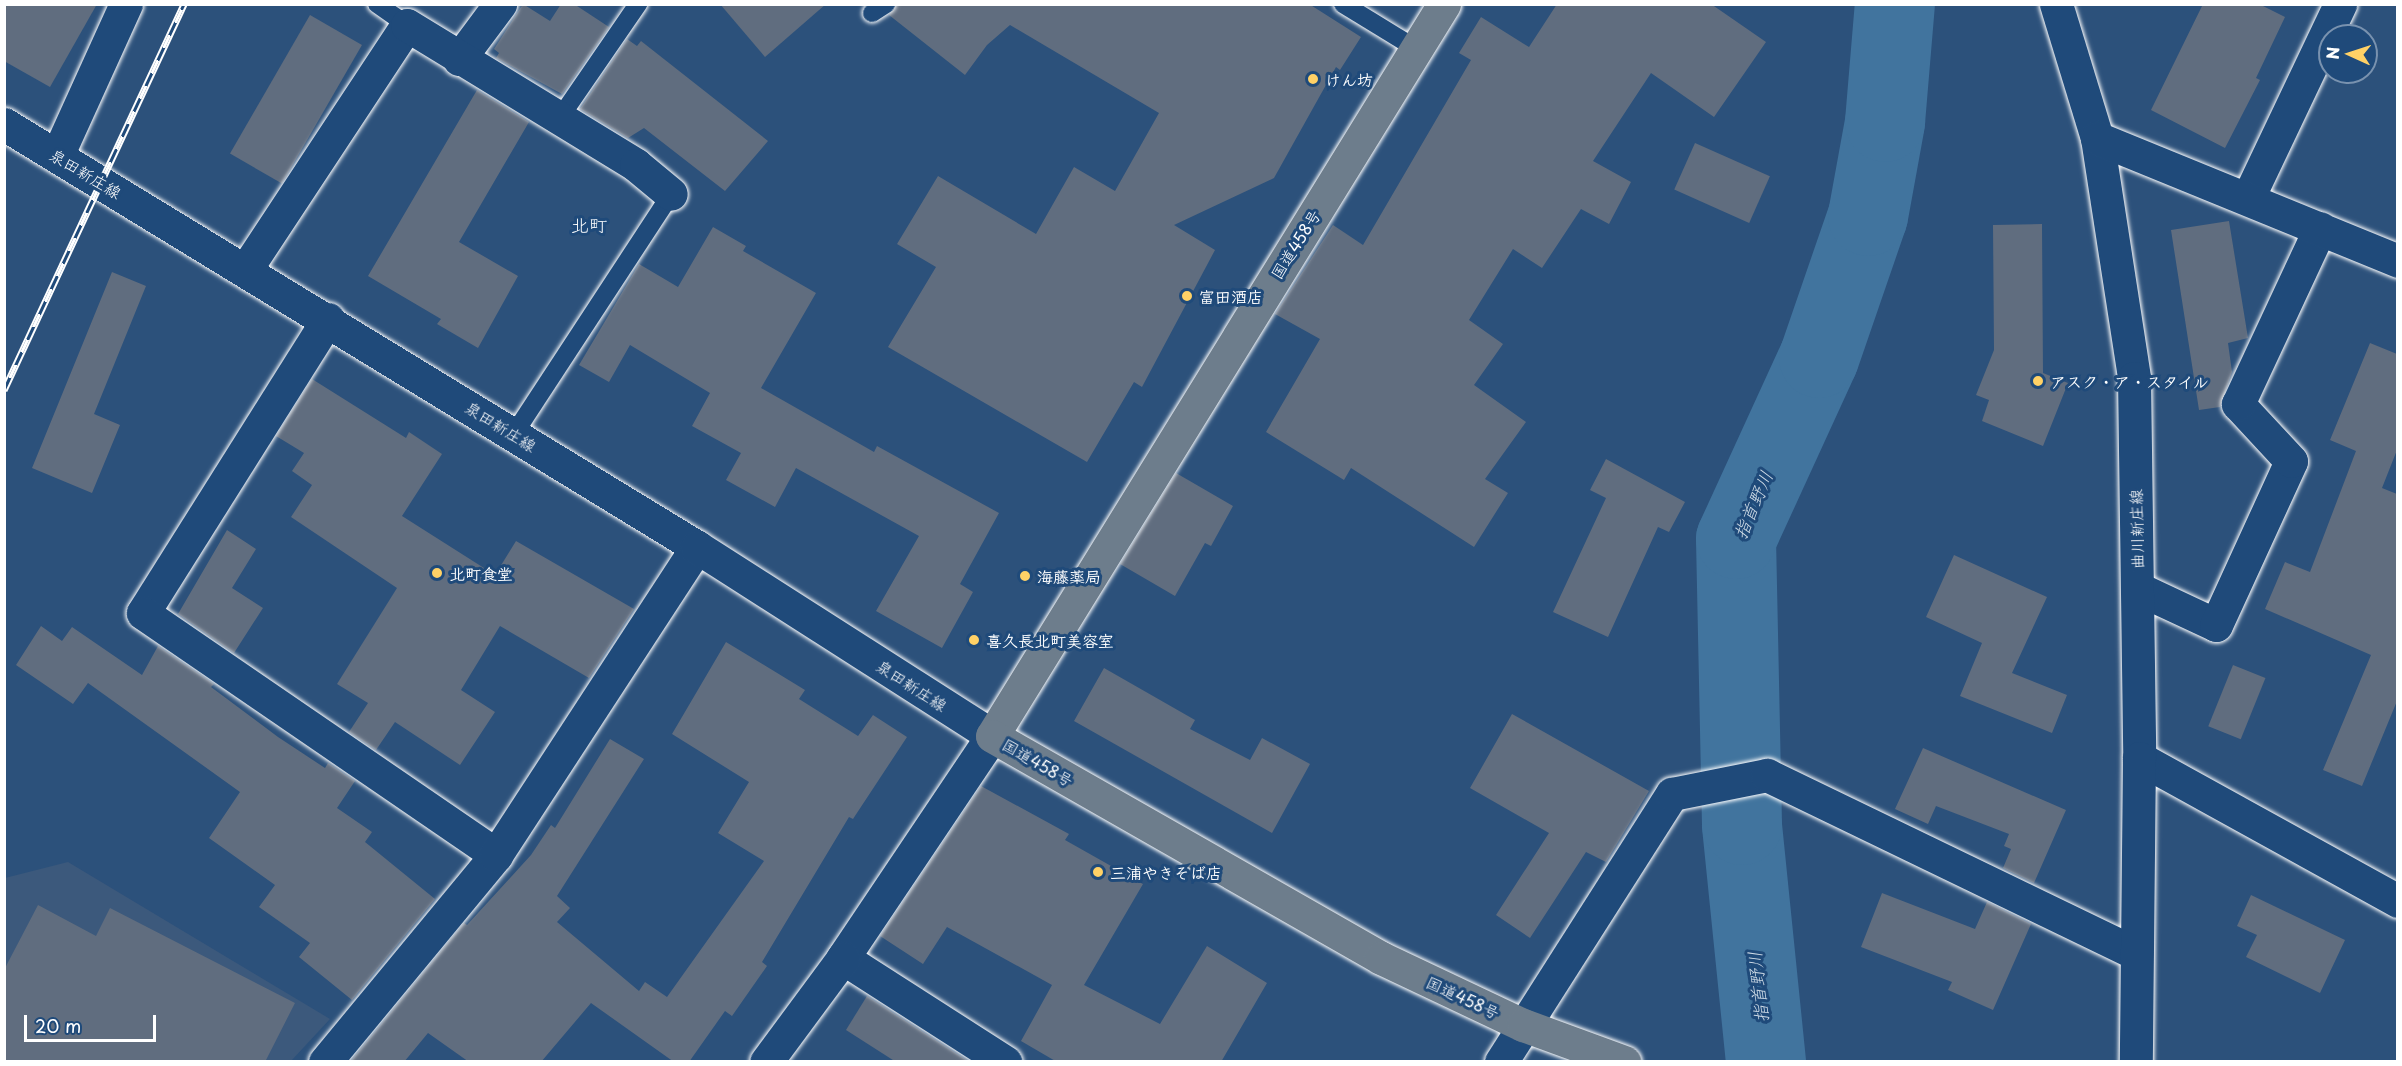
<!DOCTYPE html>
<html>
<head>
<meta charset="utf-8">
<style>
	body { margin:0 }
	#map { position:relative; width:2402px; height:1066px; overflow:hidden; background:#2c517b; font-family:"Playpen Sans","Klee One",sans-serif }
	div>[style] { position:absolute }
	.built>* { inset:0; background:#3c597c }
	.river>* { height:80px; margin:-40px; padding:0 40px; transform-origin:40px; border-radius:40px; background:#41749e }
	.building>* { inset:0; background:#606d7f; transform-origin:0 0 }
	.roads { filter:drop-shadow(0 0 2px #fff) drop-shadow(0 0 2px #fff) }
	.lane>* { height:18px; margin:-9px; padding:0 9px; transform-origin:9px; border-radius:9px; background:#1f4a7a }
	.street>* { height:33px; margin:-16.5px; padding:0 16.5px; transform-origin:16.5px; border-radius:16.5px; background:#1f4a7a }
	.secondary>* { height:33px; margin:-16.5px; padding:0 16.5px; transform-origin:16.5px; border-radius:16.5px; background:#1f4a7a }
	.highway>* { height:33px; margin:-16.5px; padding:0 16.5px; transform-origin:16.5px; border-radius:16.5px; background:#6d7d8c }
	.rail>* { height:7px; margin-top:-3.5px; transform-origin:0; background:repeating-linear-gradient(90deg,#1f4a7a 0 14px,#fff 0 28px); box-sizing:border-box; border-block:2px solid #fff }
	.dots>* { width:16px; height:16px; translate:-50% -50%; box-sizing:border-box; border:3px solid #1f4a7a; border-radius:50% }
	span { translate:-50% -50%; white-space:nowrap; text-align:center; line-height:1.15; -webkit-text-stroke:6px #1f4a7a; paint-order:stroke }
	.poi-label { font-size:16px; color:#fff; font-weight:700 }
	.left { translate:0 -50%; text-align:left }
	.street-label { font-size:16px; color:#fff }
	.neighbourhood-label { font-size:18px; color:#fff }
	.water-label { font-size:18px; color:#d0dce7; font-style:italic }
	.frame { position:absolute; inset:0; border:6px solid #fff; pointer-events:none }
	.north { position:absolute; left:2318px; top:24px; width:60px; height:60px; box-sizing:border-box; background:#1f4a7a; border:2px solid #7992af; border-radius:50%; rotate:273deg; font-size:16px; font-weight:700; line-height:24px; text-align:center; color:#fff }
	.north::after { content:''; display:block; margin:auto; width:21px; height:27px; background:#ffd166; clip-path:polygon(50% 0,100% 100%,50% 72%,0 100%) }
	.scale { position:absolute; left:24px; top:1015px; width:132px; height:27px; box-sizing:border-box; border:3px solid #fff; border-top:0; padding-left:8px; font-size:18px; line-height:21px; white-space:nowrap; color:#fff; -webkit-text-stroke:4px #1f4a7a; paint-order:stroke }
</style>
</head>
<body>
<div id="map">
	<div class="built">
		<i style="clip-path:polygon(68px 862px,330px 1019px,291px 1061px,5px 1062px,5px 878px)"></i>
	</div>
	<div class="river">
		<i style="left:1766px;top:1062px;width:238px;rotate:-95.8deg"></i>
		<i style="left:1742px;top:825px;width:286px;rotate:-91.2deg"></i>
		<i style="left:1736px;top:539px;width:199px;rotate:-65.4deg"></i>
		<i style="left:1819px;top:358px;width:150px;rotate:-71deg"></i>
		<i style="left:1868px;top:216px;width:96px;rotate:-79.7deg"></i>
		<i style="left:1885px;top:122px;width:118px;rotate:-85.2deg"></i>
	</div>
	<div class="building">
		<i style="clip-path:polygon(4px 4px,97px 4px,50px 87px,4px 61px)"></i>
		<i style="clip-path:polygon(523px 4px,550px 21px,561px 4px,574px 4px,609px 27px,562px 94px,496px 58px,499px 53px,494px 49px)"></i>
		<i style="clip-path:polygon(720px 4px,826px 4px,765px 57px)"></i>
		<i style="clip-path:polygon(897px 4px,1309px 4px,1361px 37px,1340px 70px,1336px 67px,1274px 178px,1174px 225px,1215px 250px,1142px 387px,1134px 382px,1087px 462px,888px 347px,936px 267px,897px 244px,938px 176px,1036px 234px,1074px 167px,1115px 191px,1159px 113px,1010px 25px,987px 45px,965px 75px,889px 15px)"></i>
		<i style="clip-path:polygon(1557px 4px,1711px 4px,1766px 42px,1714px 117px,1651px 73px,1593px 161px,1631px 182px,1609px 224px,1581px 209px,1542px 268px,1513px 249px,1469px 320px,1503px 344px,1474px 385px,1526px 422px,1485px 479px,1508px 493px,1474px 547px,1351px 468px,1344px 480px,1266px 432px,1320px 339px,1275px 314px,1333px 225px,1363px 245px,1471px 60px,1459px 53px,1481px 17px,1529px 47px)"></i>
		<i style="clip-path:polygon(2203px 4px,2259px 4px,2285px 17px,2256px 78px,2260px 80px,2225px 148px,2151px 110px)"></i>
		<i style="left:310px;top:15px;width:60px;height:160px;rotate:30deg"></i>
		<i style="clip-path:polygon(627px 39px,637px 46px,641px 41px,768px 141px,725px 191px,644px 128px,628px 138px,580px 109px)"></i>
		<i style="clip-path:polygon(477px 90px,529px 122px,459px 242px,518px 276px,478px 348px,437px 324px,441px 319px,368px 276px)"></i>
		<i style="left:1695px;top:143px;width:82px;height:51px;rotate:24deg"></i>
		<i style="clip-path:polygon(2229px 221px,2248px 338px,2228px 343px,2232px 372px,2220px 407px,2199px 410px,2171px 230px)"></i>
		<i style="clip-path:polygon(2042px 224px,2043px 373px,2068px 383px,2043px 446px,1982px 421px,1989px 400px,1976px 395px,1994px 350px,1993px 225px)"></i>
		<i style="clip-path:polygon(713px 227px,746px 246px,743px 251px,816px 293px,761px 388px,874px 452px,877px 446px,999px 513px,960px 584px,973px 592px,942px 648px,876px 611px,919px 536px,796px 468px,775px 507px,726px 480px,741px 453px,692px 426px,710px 393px,630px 345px,609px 382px,579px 365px,639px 264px,678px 287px)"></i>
		<i style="clip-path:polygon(112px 272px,146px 286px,94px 414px,120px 425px,92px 493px,32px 468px)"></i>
		<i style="clip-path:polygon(2370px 343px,2397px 354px,2397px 450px,2382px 488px,2397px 494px,2397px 701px,2362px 786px,2323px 770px,2371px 655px,2265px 609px,2285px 562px,2310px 572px,2356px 451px,2330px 440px)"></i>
		<i style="clip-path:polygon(312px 379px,406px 438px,409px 432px,442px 454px,402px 516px,495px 575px,516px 541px,634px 609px,589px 678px,500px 626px,461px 690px,495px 712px,460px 765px,395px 722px,376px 750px,349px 732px,368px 703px,337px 684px,397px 588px,291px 517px,312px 485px,292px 471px,304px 453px,276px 436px)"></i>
		<i style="clip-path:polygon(1606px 459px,1685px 502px,1669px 532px,1658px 527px,1608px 637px,1553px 612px,1606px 498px,1590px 490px)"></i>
		<i style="clip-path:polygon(1176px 473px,1233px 506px,1211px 546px,1205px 543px,1175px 596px,1120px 564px)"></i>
		<i style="clip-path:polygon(227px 530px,256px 549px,232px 588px,263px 608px,234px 653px,178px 614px)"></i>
		<i style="clip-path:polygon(1954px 555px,2047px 597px,2012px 673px,2067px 695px,2052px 733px,1960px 696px,1982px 643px,1926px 617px)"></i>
		<i style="clip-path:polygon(41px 626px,62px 641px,72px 627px,142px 675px,158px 646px,214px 684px,211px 687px,278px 737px,325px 768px,328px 763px,355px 781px,337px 808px,372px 832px,365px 842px,435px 899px,352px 1000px,299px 957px,310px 943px,259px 907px,275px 885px,209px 838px,240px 792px,88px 683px,73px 704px,16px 665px)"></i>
		<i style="clip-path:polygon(726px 642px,805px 690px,799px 699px,858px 736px,873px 715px,907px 737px,853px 819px,849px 817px,762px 962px,767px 966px,732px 1016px,725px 1011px,689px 1062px,674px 1062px,591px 1003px,541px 1062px,469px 1062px,428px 1033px,404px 1062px,350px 1062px,464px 923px,467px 925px,531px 855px,551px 825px,555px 828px,610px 739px,644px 759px,557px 896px,570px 908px,557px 922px,639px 991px,645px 982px,667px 997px,764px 861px,718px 833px,749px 782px,672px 734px)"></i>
		<i style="left:2233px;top:665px;width:35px;height:66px;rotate:22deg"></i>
		<i style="clip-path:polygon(1104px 668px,1195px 720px,1190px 729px,1250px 760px,1262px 738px,1310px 764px,1272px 833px,1074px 721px)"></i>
		<i style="clip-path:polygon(1512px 714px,1649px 791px,1606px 862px,1586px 852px,1530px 938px,1496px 915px,1549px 833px,1470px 788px)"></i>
		<i style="clip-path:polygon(1923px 748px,2066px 810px,2034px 883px,2003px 868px,2011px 849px,2004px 846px,2009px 834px,1936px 806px,1928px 824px,1895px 809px)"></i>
		<i style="clip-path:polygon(981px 786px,1069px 834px,1065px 840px,1143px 884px,1084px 985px,1160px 1024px,1207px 946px,1267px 983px,1221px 1062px,1057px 1062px,1021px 1041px,1052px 985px,947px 927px,923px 964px,880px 936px)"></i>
		<i style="clip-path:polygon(1882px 893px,1975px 929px,1987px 902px,2031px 924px,1993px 1010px,1948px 990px,1952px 982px,1861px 947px)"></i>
		<i style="clip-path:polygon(2251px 895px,2345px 940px,2320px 993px,2246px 957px,2257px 935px,2237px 926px)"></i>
		<i style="clip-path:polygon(38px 905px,96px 936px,110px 908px,295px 1003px,265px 1062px,4px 1062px,4px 970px)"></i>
		<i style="clip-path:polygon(867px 996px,970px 1062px,896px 1062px,846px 1030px)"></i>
	</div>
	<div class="roads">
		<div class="lane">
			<i style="left:377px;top:4px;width:37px;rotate:35deg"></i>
			<i style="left:1343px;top:4px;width:88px;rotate:31.5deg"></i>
			<i style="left:872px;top:13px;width:17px;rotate:-33deg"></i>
			<i style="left:559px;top:119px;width:140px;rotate:-55.5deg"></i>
			<i style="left:514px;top:434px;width:287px;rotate:-56.8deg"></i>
		</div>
		<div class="street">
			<i style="left:459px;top:59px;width:69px;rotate:-53.3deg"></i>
			<i style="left:57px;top:156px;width:167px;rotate:-65.6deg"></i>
			<i style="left:2248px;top:198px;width:215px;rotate:-64.6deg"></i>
			<i style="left:246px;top:269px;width:292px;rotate:-56.6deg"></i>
			<i style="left:407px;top:25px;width:268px;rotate:31.4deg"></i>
			<i style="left:636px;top:165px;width:45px;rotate:39.6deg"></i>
			<i style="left:328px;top:319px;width:347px;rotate:122.2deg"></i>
			<i style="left:143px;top:613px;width:428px;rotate:34.4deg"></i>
			<i style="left:2137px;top:588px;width:87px;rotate:25.1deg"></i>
			<i style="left:2216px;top:625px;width:180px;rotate:-65.4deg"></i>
			<i style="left:2291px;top:461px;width:78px;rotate:-132.9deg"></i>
			<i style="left:2238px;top:404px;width:194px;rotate:-65deg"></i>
			<i style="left:2139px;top:758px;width:296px;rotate:28.9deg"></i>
			<i style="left:843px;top:958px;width:193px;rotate:32.7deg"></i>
			<i style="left:325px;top:1062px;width:268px;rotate:-50.4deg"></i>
			<i style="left:496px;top:855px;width:368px;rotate:-56.9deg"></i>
			<i style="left:1501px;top:1062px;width:318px;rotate:-57.5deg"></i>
			<i style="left:1672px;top:794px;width:97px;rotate:-11.3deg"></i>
			<i style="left:1767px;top:775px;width:410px;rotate:25.8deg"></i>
		</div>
		<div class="secondary">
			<i style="left:2056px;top:4px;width:140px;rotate:73deg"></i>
			<i style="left:2097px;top:138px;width:243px;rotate:81.2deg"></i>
			<i style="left:2134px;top:378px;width:380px;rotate:89.2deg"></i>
			<i style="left:2139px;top:758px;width:304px;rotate:90.6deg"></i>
			<i style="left:4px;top:124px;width:812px;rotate:31.4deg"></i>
			<i style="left:697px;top:547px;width:350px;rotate:32.6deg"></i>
			<i style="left:992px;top:736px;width:267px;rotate:123.9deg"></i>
			<i style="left:843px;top:958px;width:129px;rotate:126.5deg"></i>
			<i style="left:2097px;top:138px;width:325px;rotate:22.2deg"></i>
		</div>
		<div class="highway">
			<i style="left:1444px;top:4px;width:860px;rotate:121.69deg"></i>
			<i style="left:992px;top:736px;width:448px;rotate:29.7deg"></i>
			<i style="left:1381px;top:958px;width:157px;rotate:25.3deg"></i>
			<i style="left:1523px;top:1025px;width:108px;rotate:20.1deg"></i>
		</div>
	</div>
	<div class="rail">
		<i style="left:4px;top:390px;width:426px;rotate:-65deg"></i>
	</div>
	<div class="dots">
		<i style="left:1313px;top:79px;background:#ffd166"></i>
		<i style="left:1187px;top:296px;background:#ffd166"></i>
		<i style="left:2038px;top:381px;background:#ffd166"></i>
		<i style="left:437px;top:573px;background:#ffd166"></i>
		<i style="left:1025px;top:576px;background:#ffd166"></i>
		<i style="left:974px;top:640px;background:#ffd166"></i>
		<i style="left:1098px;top:872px;background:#ffd166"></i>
	</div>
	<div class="poi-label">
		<span class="left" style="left:1325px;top:79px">けん坊</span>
		<span class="left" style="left:1199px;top:296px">富田酒店</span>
		<span class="left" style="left:2050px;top:381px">アスク・ア・スタイル</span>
		<span class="left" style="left:449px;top:573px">北町食堂</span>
		<span class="left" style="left:1037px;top:576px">海藤薬局</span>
		<span class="left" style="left:986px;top:640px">喜久長北町美容室</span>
		<span class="left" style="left:1110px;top:872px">三浦やきそば店</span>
	</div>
	<div class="street-label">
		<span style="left:86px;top:173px;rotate:31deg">泉田新庄線</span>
		<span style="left:1295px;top:244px;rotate:-58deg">国道458号</span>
		<span style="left:501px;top:426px;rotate:32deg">泉田新庄線</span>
		<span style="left:2136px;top:529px;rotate:-91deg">曲川新庄線</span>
		<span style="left:912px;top:685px;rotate:33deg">泉田新庄線</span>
		<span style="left:1038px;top:762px;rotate:30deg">国道458号</span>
		<span style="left:1463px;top:997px;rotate:25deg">国道458号</span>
	</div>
	<div class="neighbourhood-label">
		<span style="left:589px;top:225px">北町</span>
	</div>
	<div class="water-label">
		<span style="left:1753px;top:505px;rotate:-67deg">指首野川</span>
		<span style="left:1758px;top:987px;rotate:-96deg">指首野川</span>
	</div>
	<div class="frame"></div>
	<div class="north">N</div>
	<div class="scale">20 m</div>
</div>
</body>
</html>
